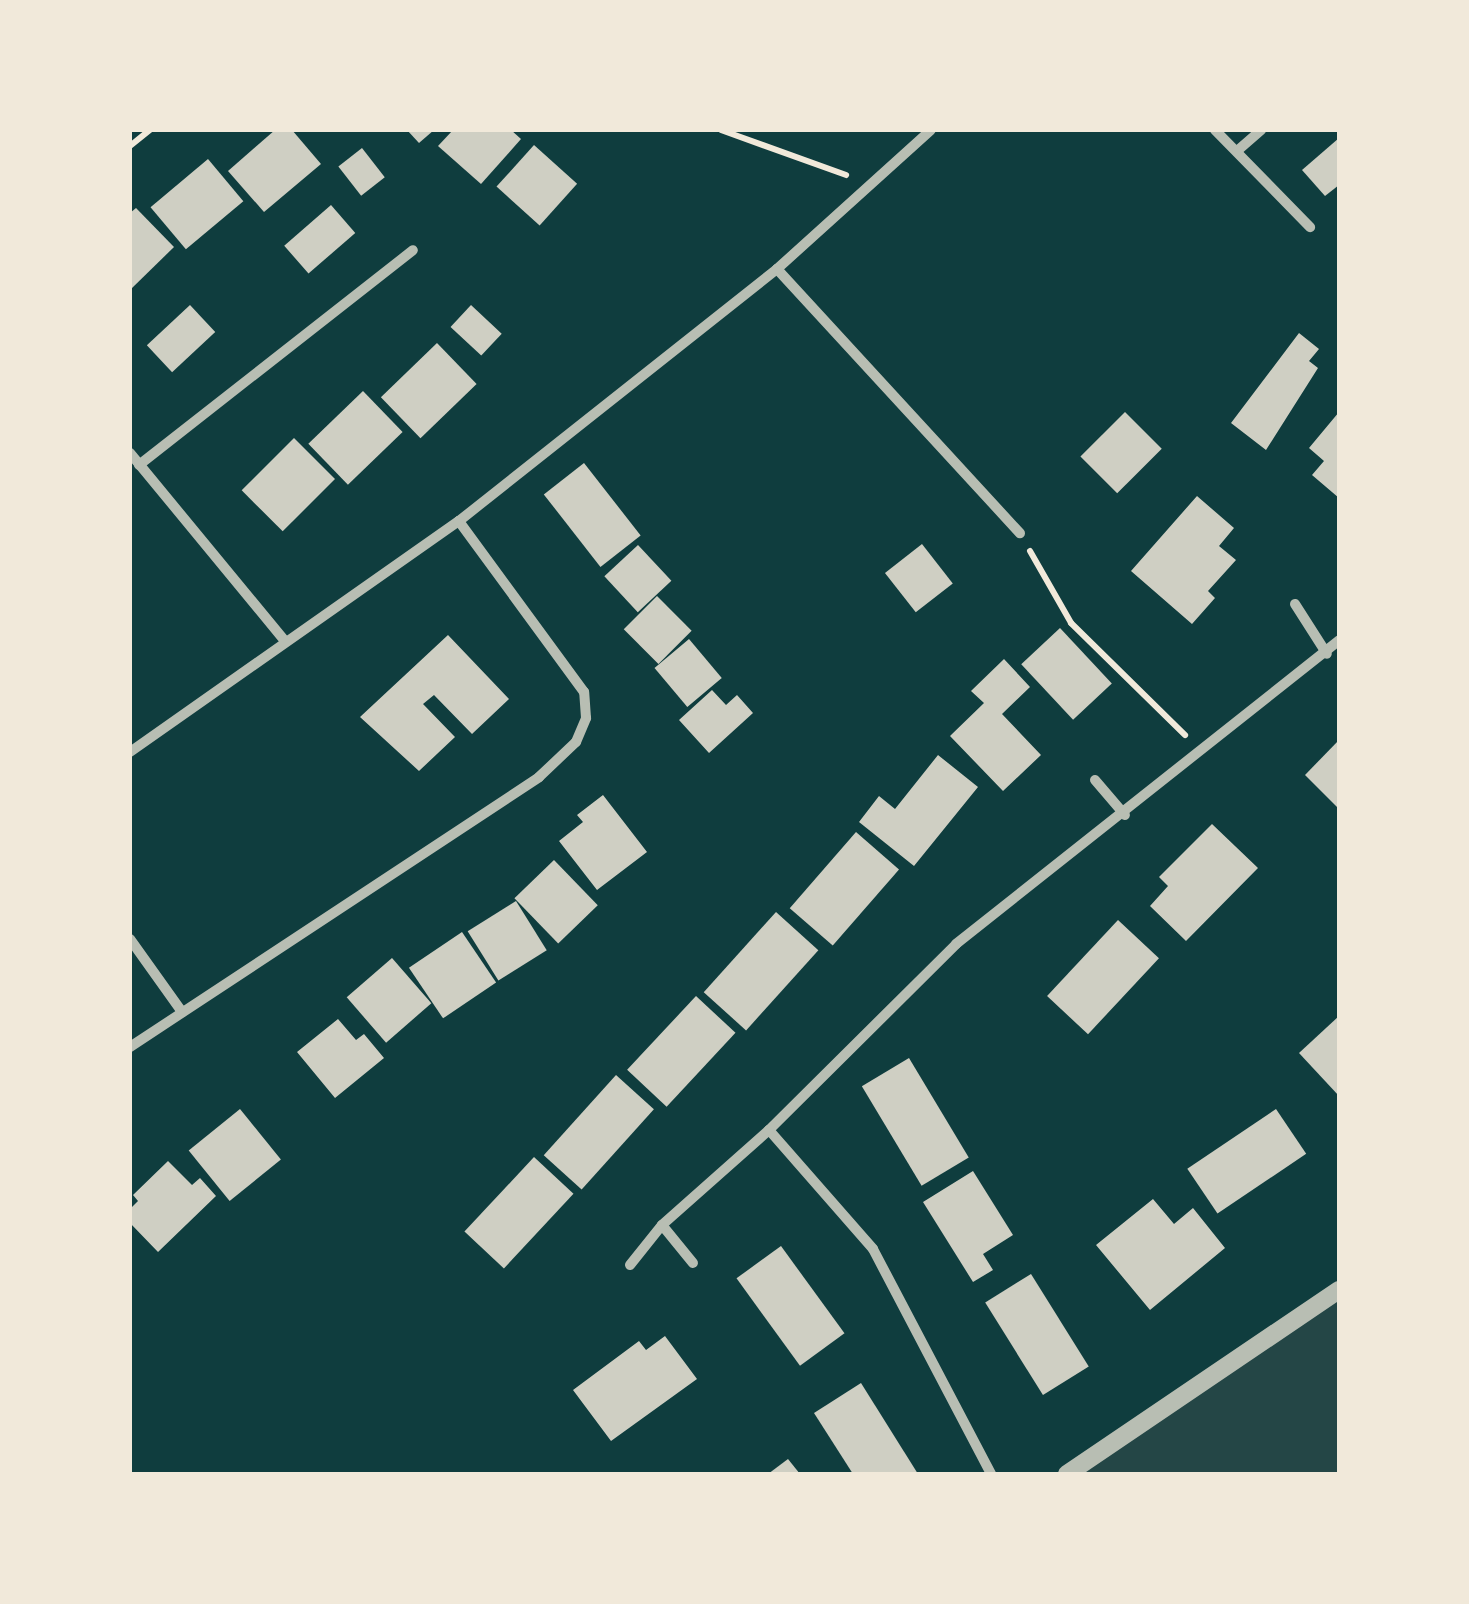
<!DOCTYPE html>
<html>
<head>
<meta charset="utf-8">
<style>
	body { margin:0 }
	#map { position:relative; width:1469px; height:1604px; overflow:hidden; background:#0f3d3e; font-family:"Exo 2",sans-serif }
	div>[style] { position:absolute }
	.green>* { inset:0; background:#244646 }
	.building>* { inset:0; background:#cfcfc3; transform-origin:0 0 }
	.path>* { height:6px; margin:-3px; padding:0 3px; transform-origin:3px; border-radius:3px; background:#f1e9da }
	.minor>* { height:10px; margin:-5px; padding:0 5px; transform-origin:5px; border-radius:5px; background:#b8beb3 }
	.tertiary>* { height:18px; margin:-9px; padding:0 9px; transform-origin:9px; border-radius:9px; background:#b8beb3 }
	span { translate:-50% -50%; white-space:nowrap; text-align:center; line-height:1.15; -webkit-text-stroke:10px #f1e9da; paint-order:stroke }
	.frame { position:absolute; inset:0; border:132px solid #f1e9da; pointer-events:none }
</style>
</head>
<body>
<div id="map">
	<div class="green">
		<i style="clip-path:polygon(1339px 1290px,1339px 1474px,1067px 1474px)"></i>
	</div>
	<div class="building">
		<i style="clip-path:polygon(275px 130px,292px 130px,321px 164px,264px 212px,228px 171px)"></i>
		<i style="clip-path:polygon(407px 130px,434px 130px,419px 143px)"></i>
		<i style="clip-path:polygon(453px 130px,511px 130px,521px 139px,481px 184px,438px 146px)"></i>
		<i style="clip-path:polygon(1339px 138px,1339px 185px,1325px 196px,1302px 170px)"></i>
		<i style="left:534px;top:145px;width:58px;height:56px;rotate:42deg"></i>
		<i style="left:362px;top:148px;width:37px;height:30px;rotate:52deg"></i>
		<i style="left:208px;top:159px;width:55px;height:75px;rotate:50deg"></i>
		<i style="left:331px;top:205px;width:37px;height:62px;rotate:49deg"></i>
		<i style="clip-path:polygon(136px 208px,174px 247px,130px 290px,130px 213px)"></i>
		<i style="left:190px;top:305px;width:37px;height:59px;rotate:47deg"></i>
		<i style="left:471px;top:305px;width:42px;height:30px;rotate:43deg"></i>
		<i style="clip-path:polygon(1299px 333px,1319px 349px,1309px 361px,1318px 368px,1266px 450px,1231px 423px)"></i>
		<i style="left:437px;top:343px;width:57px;height:78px;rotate:46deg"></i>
		<i style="left:363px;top:391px;width:57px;height:76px;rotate:46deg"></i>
		<i style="left:1125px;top:412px;width:52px;height:63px;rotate:45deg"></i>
		<i style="clip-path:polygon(1339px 412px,1339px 498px,1312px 475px,1324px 461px,1309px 448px)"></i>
		<i style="left:294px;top:438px;width:58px;height:74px;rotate:45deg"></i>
		<i style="left:584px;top:463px;width:92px;height:51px;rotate:52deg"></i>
		<i style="clip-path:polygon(1197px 496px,1234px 528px,1219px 546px,1236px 560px,1208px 591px,1215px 598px,1192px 624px,1131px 571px)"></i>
		<i style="left:922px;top:544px;width:50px;height:47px;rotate:52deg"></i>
		<i style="left:638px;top:545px;width:49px;height:46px;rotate:47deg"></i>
		<i style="left:657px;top:596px;width:49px;height:47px;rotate:45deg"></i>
		<i style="left:1060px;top:628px;width:76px;height:53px;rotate:47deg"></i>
		<i style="clip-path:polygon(448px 635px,509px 699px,472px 734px,434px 695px,423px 704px,455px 737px,419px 771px,360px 717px)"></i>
		<i style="left:689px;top:639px;width:51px;height:45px;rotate:50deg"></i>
		<i style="clip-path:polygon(1004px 659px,1030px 687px,1002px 714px,1041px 755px,1003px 791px,950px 736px,984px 703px,971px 691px)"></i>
		<i style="clip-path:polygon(712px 690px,726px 705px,737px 695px,753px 713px,709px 753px,679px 720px)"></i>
		<i style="clip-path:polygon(1339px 740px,1339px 809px,1305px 775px)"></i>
		<i style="clip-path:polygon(938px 755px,978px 787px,914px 866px,859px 822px,879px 796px,895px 809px)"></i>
		<i style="clip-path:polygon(603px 795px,647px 852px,597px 890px,559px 841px,583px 822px,577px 815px)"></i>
		<i style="clip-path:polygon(1212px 824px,1258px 868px,1186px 941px,1150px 906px,1168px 886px,1159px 877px)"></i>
		<i style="left:856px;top:832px;width:57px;height:101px;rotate:41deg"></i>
		<i style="left:554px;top:860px;width:63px;height:55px;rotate:46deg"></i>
		<i style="left:516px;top:901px;width:58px;height:57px;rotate:58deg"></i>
		<i style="left:776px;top:912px;width:57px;height:108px;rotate:42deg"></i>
		<i style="left:1118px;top:920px;width:56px;height:104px;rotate:43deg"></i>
		<i style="left:462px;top:932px;width:61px;height:64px;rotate:56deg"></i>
		<i style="left:392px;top:958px;width:60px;height:60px;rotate:49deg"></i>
		<i style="left:696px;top:996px;width:54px;height:101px;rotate:43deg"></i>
		<i style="clip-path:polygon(1339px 1016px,1339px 1096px,1299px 1053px)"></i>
		<i style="clip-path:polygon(338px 1019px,356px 1040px,364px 1034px,384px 1058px,335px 1098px,297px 1052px)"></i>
		<i style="left:909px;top:1058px;width:116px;height:55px;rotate:59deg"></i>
		<i style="left:616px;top:1075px;width:51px;height:108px;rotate:42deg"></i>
		<i style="left:240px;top:1109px;width:65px;height:66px;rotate:51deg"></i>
		<i style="left:1276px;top:1109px;width:54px;height:107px;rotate:56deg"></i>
		<i style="left:534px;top:1157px;width:54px;height:102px;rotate:43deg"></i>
		<i style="clip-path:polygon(168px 1161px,192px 1185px,200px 1178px,216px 1196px,158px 1252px,130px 1223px,130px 1209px,138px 1201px,133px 1195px)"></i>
		<i style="clip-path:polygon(973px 1171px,1013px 1235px,983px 1254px,993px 1270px,973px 1282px,923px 1202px)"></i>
		<i style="clip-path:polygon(1153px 1199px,1174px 1224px,1193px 1208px,1225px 1248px,1150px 1310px,1096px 1245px)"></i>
		<i style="left:781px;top:1246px;width:108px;height:55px;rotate:54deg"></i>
		<i style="left:1031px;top:1274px;width:109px;height:54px;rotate:58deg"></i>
		<i style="clip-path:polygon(665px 1336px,697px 1379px,611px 1441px,573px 1390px,639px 1341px,646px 1350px)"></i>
		<i style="clip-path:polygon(861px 1383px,918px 1474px,853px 1474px,814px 1413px)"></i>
		<i style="clip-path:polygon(788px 1459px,800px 1474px,768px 1474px)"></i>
	</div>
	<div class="path">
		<i style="left:721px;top:130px;width:133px;rotate:19.8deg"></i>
		<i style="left:130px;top:146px;width:26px;rotate:-39deg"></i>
		<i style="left:1030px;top:551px;width:83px;rotate:60.3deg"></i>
		<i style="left:1071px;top:623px;width:160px;rotate:44.5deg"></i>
	</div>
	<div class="minor">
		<i style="left:1215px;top:130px;width:136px;rotate:45.6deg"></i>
		<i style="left:1237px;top:151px;width:32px;rotate:-41deg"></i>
		<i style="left:777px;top:269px;width:359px;rotate:47.4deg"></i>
		<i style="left:130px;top:453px;width:242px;rotate:50.5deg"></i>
		<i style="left:139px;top:465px;width:348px;rotate:-38.1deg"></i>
		<i style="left:1295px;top:604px;width:59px;rotate:57.4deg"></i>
		<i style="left:130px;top:752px;width:402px;rotate:-35.1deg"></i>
		<i style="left:459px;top:521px;width:406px;rotate:-38.4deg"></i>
		<i style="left:777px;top:269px;width:207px;rotate:-42.1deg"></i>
		<i style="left:1095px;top:780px;width:46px;rotate:49.4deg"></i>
		<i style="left:130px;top:939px;width:90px;rotate:54.5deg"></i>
		<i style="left:130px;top:1047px;width:490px;rotate:-33.4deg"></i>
		<i style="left:539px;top:777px;width:51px;rotate:-43.4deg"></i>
		<i style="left:576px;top:742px;width:26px;rotate:-67deg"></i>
		<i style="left:586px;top:718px;width:26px;rotate:-94deg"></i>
		<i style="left:584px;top:692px;width:212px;rotate:-126.2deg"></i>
		<i style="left:769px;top:1130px;width:158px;rotate:48.8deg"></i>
		<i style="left:873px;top:1249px;width:254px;rotate:62.3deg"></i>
		<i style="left:662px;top:1225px;width:49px;rotate:50.8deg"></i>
		<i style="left:630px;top:1265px;width:51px;rotate:-51.3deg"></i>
		<i style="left:662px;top:1225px;width:143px;rotate:-41.6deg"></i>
		<i style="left:769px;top:1130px;width:264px;rotate:-44.8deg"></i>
		<i style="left:956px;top:944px;width:489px;rotate:-38.4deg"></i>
	</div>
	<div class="tertiary">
		<i style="left:1067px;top:1474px;width:328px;rotate:-34.1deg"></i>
	</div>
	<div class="frame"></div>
</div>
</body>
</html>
